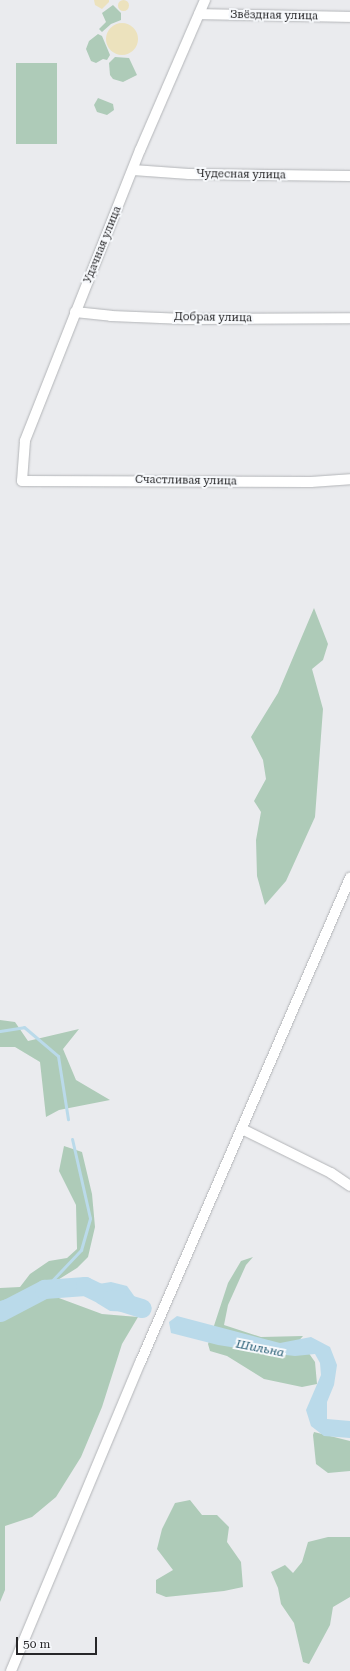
<!DOCTYPE html>
<html>
<head>
<meta charset="utf-8">
<style>
	body { margin:0 }
	#map { position:relative; width:350px; height:1671px; overflow:hidden; background:#eaebee; font-family:"Roboto Serif",serif }
	div>[style] { position:absolute }
	.green>* { inset:0; background:#aecbb8; transform-origin:0 0 }
	.sand>* { inset:0; background:#ece2bd }
	.round { border-radius:50% }
	.water>* { inset:0; background:#badaea }
	.stream>* { height:3px; margin:-1.5px; padding:0 1.5px; transform-origin:1.5px; border-radius:1.5px; background:#badaea }
	.river>* { height:19px; margin:-9.5px; padding:0 9.5px; transform-origin:9.5px; border-radius:9.5px; background:#badaea }
	.roads { filter:drop-shadow(0 0 1px #b3b5b8) drop-shadow(0 0 1px #b3b5b8) }
	.minor>* { height:10px; margin:-5px; padding:0 5px; transform-origin:5px; border-radius:5px; background:#fff }
	span { translate:-50% -50%; white-space:nowrap; text-align:center; line-height:1.15; -webkit-text-stroke:4px #f7f9fc; paint-order:stroke }
	.street-label { font-size:11px; color:#272729 }
	.water-label { font-size:12px; color:#1f5870; font-style:italic }
	.scale { position:absolute; left:16px; top:1637px; width:81px; height:18px; box-sizing:border-box; border:2px solid #272729; border-top:0; padding-left:5px; font-size:12px; line-height:14px; white-space:nowrap; color:#272729; -webkit-text-stroke:3px #f7f9fc; paint-order:stroke }
</style>
</head>
<body>
<div id="map">
	<div class="green">
		<i style="clip-path:polygon(113px 5px,121px 13px,121px 20px,111px 24px,102px 32px,99px 29px,106px 22px,102px 13px)"></i>
		<i style="clip-path:polygon(98px 34px,102px 36px,110px 55px,107px 60px,103px 59px,96px 63px,91px 61px,86px 49px,89px 41px)"></i>
		<i style="clip-path:polygon(115px 57px,129px 58px,137px 75px,123px 82px,113px 79px,110px 75px,109px 63px)"></i>
		<i style="left:16px;top:63px;width:41px;height:81px"></i>
		<i style="clip-path:polygon(98px 98px,113px 104px,114px 110px,107px 115px,97px 112px,94px 105px)"></i>
		<i style="clip-path:polygon(314px 608px,328px 644px,323px 660px,312px 669px,323px 709px,315px 817px,286px 881px,265px 905px,257px 876px,256px 840px,261px 812px,254px 801px,266px 779px,263px 760px,251px 737px,278px 693px)"></i>
		<i style="clip-path:polygon(0 1020px,15px 1022px,28px 1041px,79px 1029px,63px 1049px,76px 1080px,110px 1100px,59px 1110px,46px 1117px,40px 1062px,15px 1047px,0 1047px)"></i>
		<i style="clip-path:polygon(64px 1146px,82px 1152px,92px 1194px,95px 1227px,88px 1257px,77px 1268px,40px 1291px,102px 1314px,138px 1317px,122px 1344px,102px 1407px,81px 1457px,56px 1497px,32px 1517px,5px 1526px,5px 1590px,0 1602px,0 1288px,20px 1287px,30px 1274px,49px 1261px,67px 1258px,77px 1249px,76px 1205px,59px 1171px)"></i>
		<i style="clip-path:polygon(253px 1257px,246px 1265px,228px 1305px,224px 1325px,261px 1337px,303px 1336px,294px 1346px,308px 1352px,315px 1362px,317px 1384px,302px 1387px,264px 1379px,227px 1356px,210px 1351px,208px 1344px,228px 1283px,241px 1261px)"></i>
		<i style="clip-path:polygon(314px 1432px,350px 1441px,350px 1471px,328px 1473px,316px 1464px,313px 1435px)"></i>
		<i style="clip-path:polygon(190px 1500px,202px 1515px,217px 1515px,229px 1527px,227px 1542px,241px 1562px,243px 1587px,224px 1591px,166px 1597px,156px 1593px,156px 1580px,173px 1570px,157px 1549px,162px 1529px,175px 1503px)"></i>
		<i style="clip-path:polygon(328px 1537px,350px 1537px,350px 1597px,333px 1607px,330px 1625px,309px 1664px,303px 1662px,294px 1623px,281px 1604px,278px 1588px,271px 1572px,285px 1565px,293px 1573px,302px 1562px,308px 1542px)"></i>
	</div>
	<div class="sand">
		<i class="round" style="left:117.5px;top:-0.5px;width:11px;height:11px"></i>
		<i style="clip-path:polygon(94px 0,109px 0,109px 2px,102px 9px,95px 5px)"></i>
		<i class="round" style="left:106px;top:23px;width:32px;height:32px"></i>
	</div>
	<div class="water">
		<i style="clip-path:polygon(111px 1282px,127px 1286px,137px 1300px,132px 1312px,110px 1311px,97px 1303px,86px 1286px)"></i>
		<i style="clip-path:polygon(13px 1297px,21px 1305px,0 1316px,0 1301px)"></i>
		<i style="clip-path:polygon(177px 1316px,280px 1343px,311px 1337px,330px 1347px,337px 1365px,334px 1385px,327px 1402px,327px 1419px,350px 1421px,350px 1438px,324px 1436px,311px 1426px,306px 1410px,321px 1375px,320px 1363px,315px 1354px,295px 1356px,268px 1353px,218px 1345px,171px 1333px,169px 1322px)"></i>
	</div>
	<div class="stream">
		<i style="left:0;top:1031px;width:24px;rotate:-9deg"></i>
		<i style="left:24px;top:1027px;width:45px;rotate:40.5deg"></i>
		<i style="left:58px;top:1056px;width:64px;rotate:81deg"></i>
		<i style="left:44px;top:1289px;width:54px;rotate:-46.5deg"></i>
		<i style="left:81px;top:1250px;width:33px;rotate:-74deg"></i>
		<i style="left:90px;top:1218px;width:81px;rotate:-102.8deg"></i>
	</div>
	<div class="river">
		<i style="left:0;top:1312px;width:50px;rotate:-27.6deg"></i>
		<i style="left:44px;top:1289px;width:41px;rotate:-4.2deg"></i>
		<i style="left:85px;top:1286px;width:30px;rotate:26deg"></i>
		<i style="left:112px;top:1299px;width:31px;rotate:17deg"></i>
	</div>
	<div class="roads">
		<div class="minor">
			<i style="left:205px;top:0;width:163px;rotate:113.4deg"></i>
			<i style="left:140px;top:150px;width:313px;rotate:111.6deg"></i>
			<i style="left:25px;top:441px;width:40px;rotate:94.3deg"></i>
			<i style="left:22px;top:481px;width:289px;rotate:0.2deg"></i>
			<i style="left:311px;top:482px;width:39px;rotate:-4deg"></i>
			<i style="left:199px;top:14px;width:151px;rotate:1.1deg"></i>
			<i style="left:133px;top:170px;width:56px;rotate:4.1deg"></i>
			<i style="left:189px;top:174px;width:161px;rotate:0.7deg"></i>
			<i style="left:75px;top:312px;width:36px;rotate:6deg"></i>
			<i style="left:111px;top:316px;width:74px;rotate:2.3deg"></i>
			<i style="left:185px;top:319px;width:165px;rotate:-0.3deg"></i>
			<i style="left:242px;top:1129px;width:99px;rotate:26.3deg"></i>
			<i style="left:331px;top:1173px;width:23px;rotate:34deg"></i>
			<i style="left:11px;top:1671px;width:334px;rotate:-67.3deg"></i>
			<i style="left:140px;top:1363px;width:529px;rotate:-66.59deg"></i>
		</div>
	</div>
	<div class="street-label">
		<span style="left:274px;top:16px;rotate:1deg">Звёздная улица</span>
		<span style="left:241px;top:175px;rotate:1deg">Чудесная улица</span>
		<span style="left:103px;top:245px;rotate:-68deg">Удачная улица</span>
		<span style="left:213px;top:318px;rotate:1deg">Добрая улица</span>
		<span style="left:186px;top:481px;rotate:1deg">Счастливая улица</span>
	</div>
	<div class="water-label">
		<span style="left:260px;top:1349px;rotate:11deg">Шильна</span>
	</div>
	<div class="scale">50 m</div>
</div>
</body>
</html>
